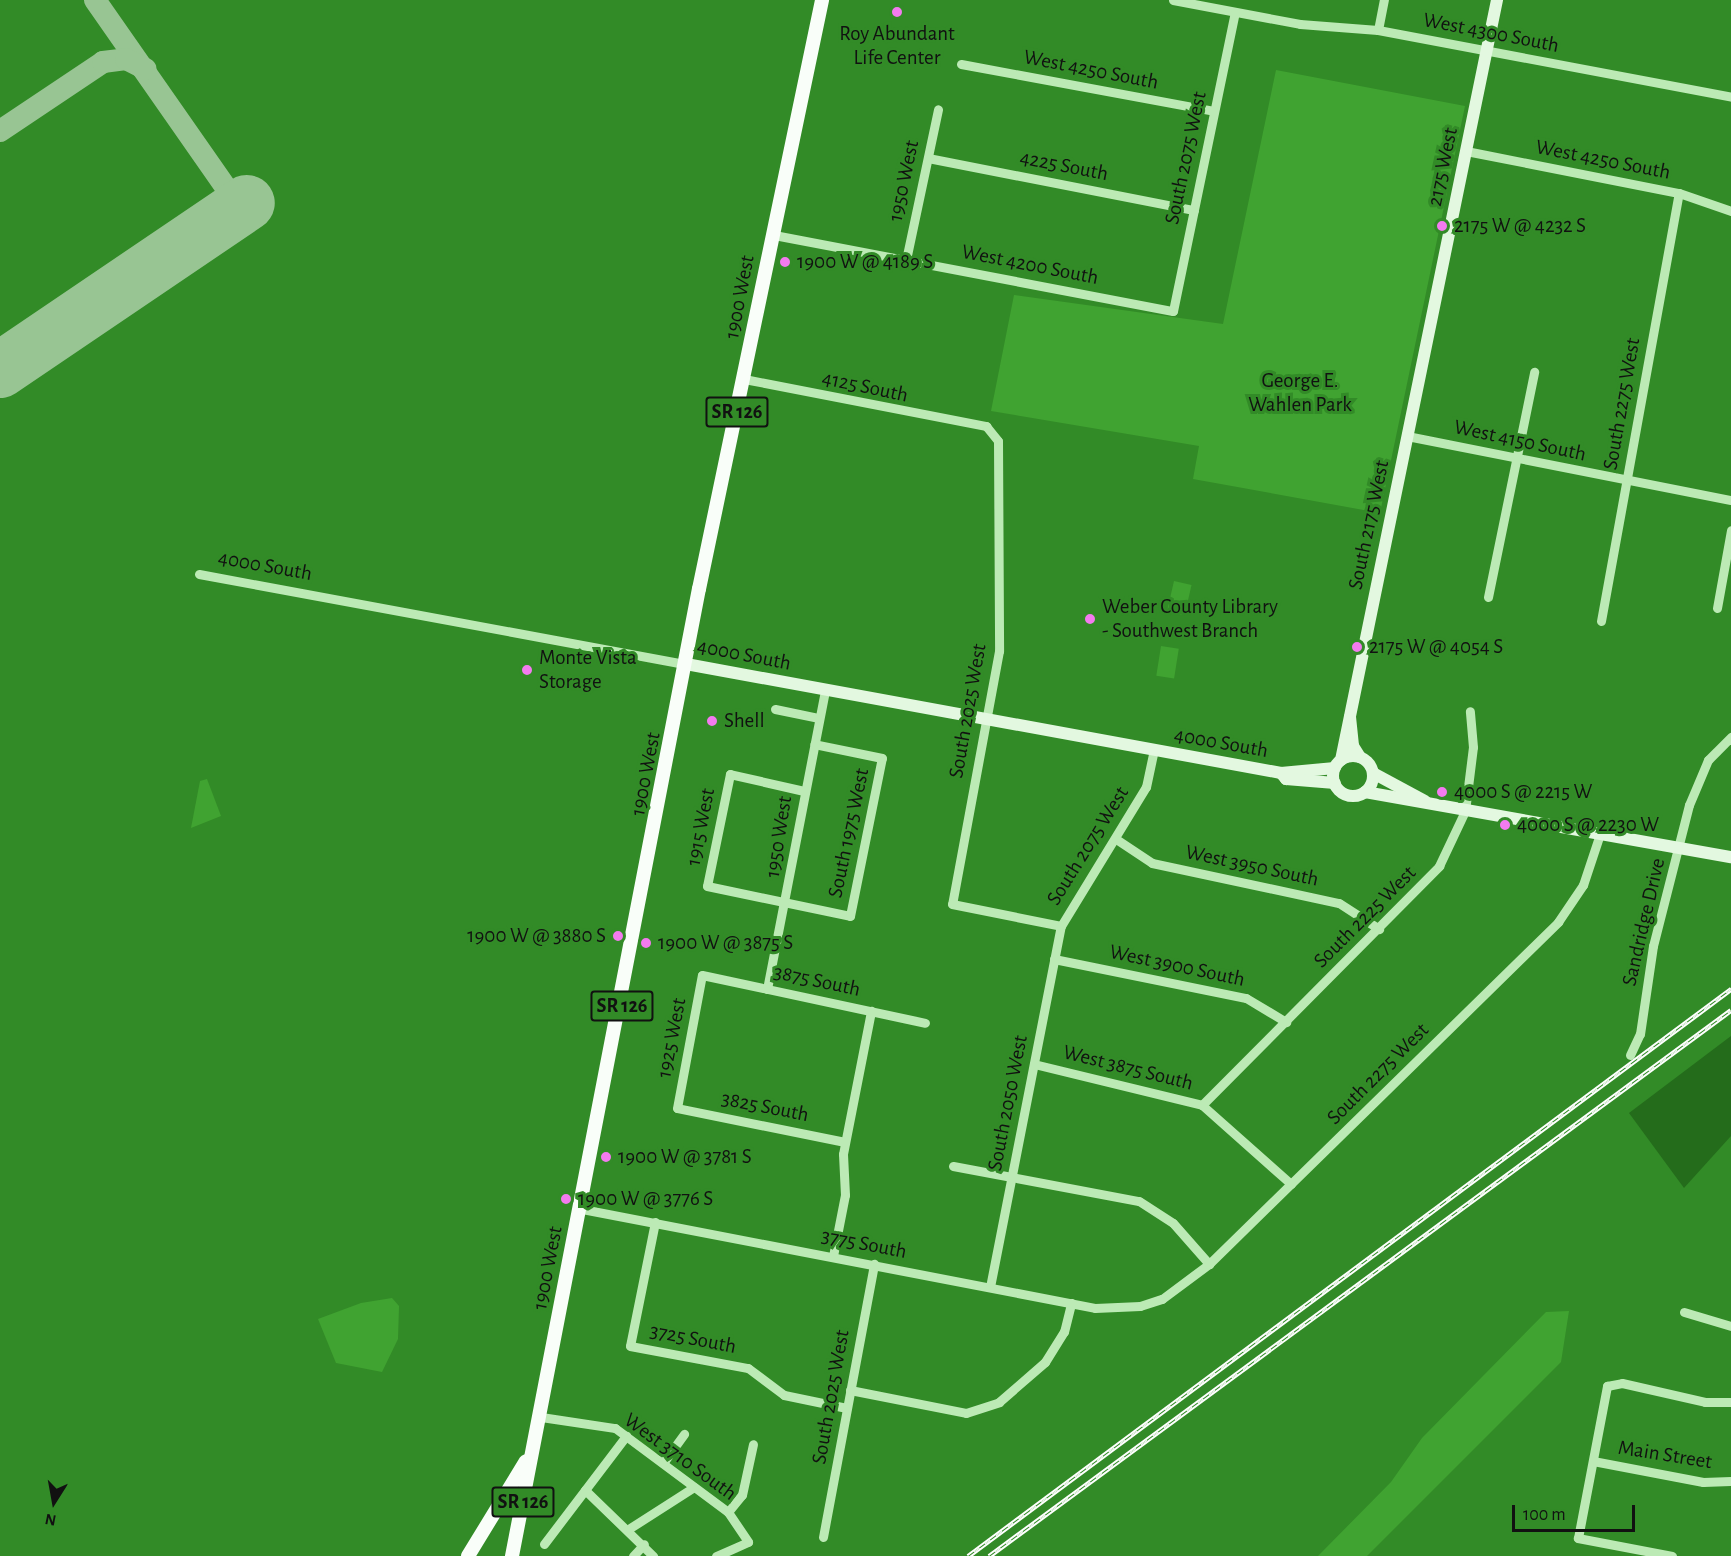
<!DOCTYPE html>
<html>
<head>
<meta charset="utf-8">
<style>
	body { margin:0 }
	#map { position:relative; width:1731px; height:1556px; overflow:hidden; background:#328b27; font-family:"Alegreya Sans",sans-serif }
	div>[style] { position:absolute }
	.green>* { inset:0; background:#40a331; transform-origin:0 0 }
	.water>* { inset:0; background:#246c1b }
	.taxiway>* { height:22px; margin:-11px; padding:0 11px; transform-origin:11px; border-radius:11px; background:#98c593 }
	.runway>* { height:56px; margin:-28px; padding:0 28px; transform-origin:28px; border-radius:28px; background:#98c593 }
	.street>* { height:9px; margin:-4.5px; padding:0 4.5px; transform-origin:4.5px; border-radius:4.5px; background:#bceab5 }
	.secondary>* { height:12px; margin:-6px; padding:0 6px; transform-origin:6px; border-radius:6px; background:#e3f8e0 }
	.secondary>.ring { margin:-6px; padding:0; box-sizing:content-box; background:none; border:12px solid #e3f8e0; border-radius:50% }
	.primary>* { height:14px; margin:-7px; padding:0 7px; transform-origin:7px; border-radius:7px; background:#f9fef9 }
	.rail>* { height:4.5px; margin-top:-2.25px; transform-origin:0; background:repeating-linear-gradient(90deg,#328b27 0 7px,#fff 0 14px); box-sizing:border-box; border-block:2px solid #fff }
	.dots>* { width:16px; height:16px; translate:-50% -50%; box-sizing:border-box; border:3px solid #328b27; border-radius:50% }
	span { translate:-50% -50%; white-space:nowrap; text-align:center; line-height:1.15; -webkit-text-stroke:6px #328b27; paint-order:stroke }
	.shield-label span { padding:2px 4px; background:#328b27; border:2px solid; border-radius:4px; -webkit-text-stroke-width:0 }
	.shield-label { font-size:20px; color:#111; font-weight:700 }
	.street-label { font-size:21px; color:#111 }
	.poi-label { font-size:21px; color:#111 }
	.left { translate:0 -50%; text-align:left }
	.right { translate:-100% -50%; text-align:right }
	.park-label { font-size:21px; color:#111 }
	.north { position:absolute; left:24px; top:1472px; width:60px; height:60px; -webkit-text-stroke:4px #328b27; paint-order:stroke; rotate:191deg; font-size:16px; font-weight:700; line-height:24px; text-align:center; color:#111 }
	.north::after { content:''; display:block; margin:auto; width:21px; height:27px; background:#111; clip-path:polygon(50% 0,100% 100%,50% 72%,0 100%) }
	.scale { position:absolute; left:1512px; top:1505px; width:123px; height:27px; box-sizing:border-box; border:3px solid #111; border-top:0; padding-left:8px; font-size:18px; line-height:21px; white-space:nowrap; color:#111; -webkit-text-stroke:4px #328b27; paint-order:stroke }
</style>
</head>
<body>
<div id="map">
	<div class="green">
		<i style="clip-path:polygon(1276px 70px,1465px 106px,1380px 513px,1193px 479px,1199px 446px,991px 411px,1014px 295px,1223px 324px)"></i>
		<i style="left:1174px;top:581px;width:18px;height:31px;rotate:13deg"></i>
		<i style="left:1161px;top:646px;width:18px;height:30px;rotate:9deg"></i>
		<i style="clip-path:polygon(207px 779px,221px 816px,191px 828px,200px 781px)"></i>
		<i style="clip-path:polygon(392px 1298px,399px 1306px,398px 1339px,382px 1372px,336px 1363px,318px 1319px,361px 1303px)"></i>
		<i style="clip-path:polygon(1569px 1311px,1561px 1362px,1367px 1556px,1318px 1556px,1391px 1482px,1422px 1438px,1546px 1312px)"></i>
	</div>
	<div class="water">
		<i style="clip-path:polygon(1731px 1036px,1731px 1136px,1684px 1188px,1629px 1113px)"></i>
	</div>
	<div class="taxiway">
		<i style="left:95px;top:0;width:254px;rotate:55.1deg"></i>
		<i style="left:0;top:131px;width:124px;rotate:-33.8deg"></i>
		<i style="left:103px;top:62px;width:23px;rotate:-7deg"></i>
		<i style="left:126px;top:59px;width:22px;rotate:27deg"></i>
	</div>
	<div class="runway">
		<i style="left:0;top:370px;width:298px;rotate:-34.1deg"></i>
	</div>
	<div class="street">
		<i style="left:1173px;top:0;width:129px;rotate:10.7deg"></i>
		<i style="left:1300px;top:24px;width:78px;rotate:4.4deg"></i>
		<i style="left:1378px;top:30px;width:359px;rotate:10.7deg"></i>
		<i style="left:1378px;top:30px;width:31px;rotate:-79deg"></i>
		<i style="left:961px;top:64px;width:257px;rotate:10.5deg"></i>
		<i style="left:1466px;top:151px;width:217px;rotate:11.2deg"></i>
		<i style="left:1679px;top:193px;width:55px;rotate:19.1deg"></i>
		<i style="left:928px;top:158px;width:271px;rotate:11.1deg"></i>
		<i style="left:774px;top:235px;width:406px;rotate:10.8deg"></i>
		<i style="left:1173px;top:311px;width:305px;rotate:-78.3deg"></i>
		<i style="left:906px;top:260px;width:154px;rotate:-78deg"></i>
		<i style="left:744px;top:379px;width:247px;rotate:11deg"></i>
		<i style="left:986px;top:426px;width:19px;rotate:51deg"></i>
		<i style="left:998px;top:441px;width:210px;rotate:89.7deg"></i>
		<i style="left:999px;top:651px;width:257px;rotate:100.5deg"></i>
		<i style="left:952px;top:904px;width:111px;rotate:11.4deg"></i>
		<i style="left:1407px;top:436px;width:330px;rotate:11.2deg"></i>
		<i style="left:199px;top:574px;width:495px;rotate:10.5deg"></i>
		<i style="left:1488px;top:597px;width:230px;rotate:-78.4deg"></i>
		<i style="left:1717px;top:608px;width:79px;rotate:-79.8deg"></i>
		<i style="left:1601px;top:621px;width:435px;rotate:-79.7deg"></i>
		<i style="left:775px;top:709px;width:45px;rotate:11.6deg"></i>
		<i style="left:804px;top:791px;width:76px;rotate:-167.1deg"></i>
		<i style="left:730px;top:774px;width:114px;rotate:101.6deg"></i>
		<i style="left:707px;top:886px;width:146px;rotate:11.8deg"></i>
		<i style="left:850px;top:916px;width:161px;rotate:-78.6deg"></i>
		<i style="left:882px;top:758px;width:69px;rotate:-168.4deg"></i>
		<i style="left:1116px;top:839px;width:43px;rotate:33.7deg"></i>
		<i style="left:1152px;top:863px;width:191px;rotate:12.1deg"></i>
		<i style="left:1339px;top:903px;width:48px;rotate:33deg"></i>
		<i style="left:1054px;top:959px;width:196px;rotate:11.5deg"></i>
		<i style="left:1246px;top:998px;width:47px;rotate:31deg"></i>
		<i style="left:767px;top:989px;width:305px;rotate:-79deg"></i>
		<i style="left:1630px;top:1055px;width:23px;rotate:-65deg"></i>
		<i style="left:1640px;top:1034px;width:89px;rotate:-81.6deg"></i>
		<i style="left:1653px;top:946px;width:146px;rotate:-75.7deg"></i>
		<i style="left:1689px;top:805px;width:49px;rotate:-67.1deg"></i>
		<i style="left:1708px;top:760px;width:33px;rotate:-45deg"></i>
		<i style="left:1034px;top:1064px;width:173px;rotate:13.7deg"></i>
		<i style="left:1202px;top:1105px;width:119px;rotate:41.6deg"></i>
		<i style="left:1202px;top:1105px;width:337px;rotate:-45.2deg"></i>
		<i style="left:1439px;top:866px;width:61px;rotate:-64.7deg"></i>
		<i style="left:1465px;top:811px;width:64px;rotate:-82.9deg"></i>
		<i style="left:1473px;top:747px;width:36px;rotate:-95deg"></i>
		<i style="left:845px;top:1142px;width:171px;rotate:-168.6deg"></i>
		<i style="left:677px;top:1108px;width:135px;rotate:-79.4deg"></i>
		<i style="left:702px;top:975px;width:228px;rotate:12.1deg"></i>
		<i style="left:953px;top:1166px;width:189px;rotate:10.7deg"></i>
		<i style="left:1139px;top:1201px;width:40px;rotate:32.9deg"></i>
		<i style="left:1173px;top:1223px;width:55px;rotate:48.7deg"></i>
		<i style="left:582px;top:1209px;width:522px;rotate:10.92deg"></i>
		<i style="left:1095px;top:1308px;width:45px;rotate:-2.5deg"></i>
		<i style="left:1140px;top:1306px;width:23px;rotate:-18deg"></i>
		<i style="left:1162px;top:1299px;width:59px;rotate:-36.7deg"></i>
		<i style="left:1209px;top:1264px;width:489px;rotate:-44.4deg"></i>
		<i style="left:1558px;top:922px;width:45px;rotate:-56deg"></i>
		<i style="left:1583px;top:885px;width:57px;rotate:-71.6deg"></i>
		<i style="left:655px;top:1222px;width:126px;rotate:101.4deg"></i>
		<i style="left:630px;top:1346px;width:120px;rotate:10.6deg"></i>
		<i style="left:748px;top:1368px;width:45px;rotate:36.9deg"></i>
		<i style="left:784px;top:1395px;width:64px;rotate:11.7deg"></i>
		<i style="left:833px;top:1256px;width:62px;rotate:-78.9deg"></i>
		<i style="left:845px;top:1195px;width:41px;rotate:-92.8deg"></i>
		<i style="left:843px;top:1154px;width:146px;rotate:-78.9deg"></i>
		<i style="left:990px;top:1287px;width:368px;rotate:-78.9deg"></i>
		<i style="left:1061px;top:926px;width:163px;rotate:-58.6deg"></i>
		<i style="left:1146px;top:787px;width:38px;rotate:-78deg"></i>
		<i style="left:1684px;top:1312px;width:49px;rotate:16.6deg"></i>
		<i style="left:850px;top:1390px;width:118px;rotate:11.2deg"></i>
		<i style="left:966px;top:1413px;width:35px;rotate:-18deg"></i>
		<i style="left:999px;top:1402px;width:61px;rotate:-41deg"></i>
		<i style="left:1045px;top:1362px;width:36px;rotate:-58deg"></i>
		<i style="left:1064px;top:1332px;width:30px;rotate:-76deg"></i>
		<i style="left:541px;top:1417px;width:75px;rotate:8.5deg"></i>
		<i style="left:615px;top:1428px;width:141px;rotate:36.6deg"></i>
		<i style="left:728px;top:1512px;width:36px;rotate:56deg"></i>
		<i style="left:748px;top:1542px;width:35px;rotate:156deg"></i>
		<i style="left:1593px;top:1461px;width:112px;rotate:10.8deg"></i>
		<i style="left:1703px;top:1482px;width:28px;rotate:-2deg"></i>
		<i style="left:663px;top:1463px;width:36px;rotate:-54deg"></i>
		<i style="left:585px;top:1490px;width:95px;rotate:44.1deg"></i>
		<i style="left:728px;top:1512px;width:22px;rotate:-51deg"></i>
		<i style="left:742px;top:1495px;width:52px;rotate:-77.8deg"></i>
		<i style="left:630px;top:1528px;width:76px;rotate:-32.6deg"></i>
		<i style="left:823px;top:1537px;width:278px;rotate:-79.4deg"></i>
		<i style="left:544px;top:1544px;width:136px;rotate:-52.8deg"></i>
		<i style="left:633px;top:1556px;width:16px;rotate:-47deg"></i>
		<i style="left:1672px;top:1556px;width:96px;rotate:-169.2deg"></i>
		<i style="left:1578px;top:1538px;width:155px;rotate:-79.2deg"></i>
		<i style="left:1607px;top:1386px;width:15px;rotate:-11deg"></i>
		<i style="left:1622px;top:1383px;width:85px;rotate:12.9deg"></i>
		<i style="left:1705px;top:1402px;width:26px"></i>
	</div>
	<div class="secondary">
		<i style="left:686px;top:664px;width:605px;rotate:10.38deg"></i>
		<i style="left:1281px;top:773px;width:54px;rotate:-5.3deg"></i>
		<i style="left:1350px;top:717px;width:29px;rotate:84deg"></i>
		<i style="left:1353px;top:746px;width:13px;rotate:58deg"></i>
		<i class="ring" style="left:1333px;top:756px;width:28px;height:28px"></i>
		<i style="left:1341px;top:760px;width:776px;rotate:-78.4deg"></i>
		<i style="left:1281px;top:773px;width:8px;rotate:50deg"></i>
		<i style="left:1286px;top:779px;width:49px;rotate:4.7deg"></i>
		<i style="left:1373px;top:773px;width:59px;rotate:28.3deg"></i>
		<i style="left:1365px;top:792px;width:372px;rotate:10.1deg"></i>
	</div>
	<div class="primary">
		<i style="left:468px;top:1556px;width:111px;rotate:-58.6deg"></i>
		<i style="left:512px;top:1556px;width:985px;rotate:-79.06deg"></i>
		<i style="left:699px;top:589px;width:602px;rotate:-78.2deg"></i>
	</div>
	<div class="rail">
		<i style="left:968px;top:1556px;width:951px;rotate:-36.62deg"></i>
		<i style="left:989px;top:1556px;width:921px;rotate:-36.35deg"></i>
	</div>
	<div class="dots">
		<i style="left:897px;top:12px;background:#f37bef"></i>
		<i style="left:1442px;top:226px;background:#f37bef"></i>
		<i style="left:785px;top:262px;background:#f37bef"></i>
		<i style="left:1090px;top:619px;background:#f37bef"></i>
		<i style="left:1357px;top:647px;background:#f37bef"></i>
		<i style="left:527px;top:670px;background:#f37bef"></i>
		<i style="left:712px;top:721px;background:#f37bef"></i>
		<i style="left:1442px;top:792px;background:#f37bef"></i>
		<i style="left:1505px;top:825px;background:#f37bef"></i>
		<i style="left:618px;top:936px;background:#f37bef"></i>
		<i style="left:646px;top:943px;background:#f37bef"></i>
		<i style="left:606px;top:1157px;background:#f37bef"></i>
		<i style="left:566px;top:1199px;background:#f37bef"></i>
	</div>
	<div class="shield-label">
		<span style="left:737px;top:412px">SR 126</span>
		<span style="left:622px;top:1006px">SR 126</span>
		<span style="left:523px;top:1502px">SR 126</span>
	</div>
	<div class="street-label">
		<span style="left:1491px;top:33px;rotate:11deg">West 4300 South</span>
		<span style="left:1091px;top:70px;rotate:11deg">West 4250 South</span>
		<span style="left:1186px;top:158px;rotate:-78deg">South 2075 West</span>
		<span style="left:1603px;top:160px;rotate:11deg">West 4250 South</span>
		<span style="left:1064px;top:166px;rotate:11deg">4225 South</span>
		<span style="left:1443px;top:167px;rotate:-78deg">2175 West</span>
		<span style="left:904px;top:181px;rotate:-78deg">1950 West</span>
		<span style="left:1030px;top:265px;rotate:11deg">West 4200 South</span>
		<span style="left:740px;top:297px;rotate:-79deg">1900 West</span>
		<span style="left:865px;top:387px;rotate:12deg">4125 South</span>
		<span style="left:1622px;top:404px;rotate:-80deg">South 2275 West</span>
		<span style="left:1520px;top:441px;rotate:12deg">West 4150 South</span>
		<span style="left:1369px;top:525px;rotate:-78deg">South 2175 West</span>
		<span style="left:265px;top:566px;rotate:10deg">4000 South</span>
		<span style="left:744px;top:655px;rotate:11deg">4000 South</span>
		<span style="left:968px;top:711px;rotate:-80deg">South 2025 West</span>
		<span style="left:1221px;top:743px;rotate:10deg">4000 South</span>
		<span style="left:646px;top:774px;rotate:-79deg">1900 West</span>
		<span style="left:701px;top:827px;rotate:-79deg">1915 West</span>
		<span style="left:849px;top:833px;rotate:-78deg">South 1975 West</span>
		<span style="left:779px;top:837px;rotate:-81deg">1950 West</span>
		<span style="left:1088px;top:846px;rotate:-58deg">South 2075 West</span>
		<span style="left:1252px;top:866px;rotate:12deg">West 3950 South</span>
		<span style="left:1365px;top:917px;rotate:-45deg">South 2225 West</span>
		<span style="left:1644px;top:922px;rotate:-77deg">Sandridge Drive</span>
		<span style="left:1177px;top:966px;rotate:12deg">West 3900 South</span>
		<span style="left:817px;top:981px;rotate:12deg">3875 South</span>
		<span style="left:672px;top:1038px;rotate:-79deg">1925 West</span>
		<span style="left:1128px;top:1068px;rotate:14deg">West 3875 South</span>
		<span style="left:1378px;top:1074px;rotate:-45deg">South 2275 West</span>
		<span style="left:1008px;top:1103px;rotate:-79deg">South 2050 West</span>
		<span style="left:765px;top:1107px;rotate:11deg">3825 South</span>
		<span style="left:864px;top:1244px;rotate:11deg">3775 South</span>
		<span style="left:548px;top:1268px;rotate:-79deg">1900 West</span>
		<span style="left:693px;top:1339px;rotate:11deg">3725 South</span>
		<span style="left:831px;top:1397px;rotate:-80deg">South 2025 West</span>
		<span style="left:1665px;top:1455px;rotate:9deg">Main Street</span>
		<span style="left:680px;top:1457px;rotate:36deg">West 3710 South</span>
	</div>
	<div class="poi-label">
		<span style="left:897px;top:46px">Roy Abundant<br>Life Center</span>
		<span class="left" style="left:1454px;top:226px">2175 W @ 4232 S</span>
		<span class="left" style="left:797px;top:262px">1900 W @ 4189 S</span>
		<span class="left" style="left:1102px;top:619px">Weber County Library<br>- Southwest Branch</span>
		<span class="left" style="left:1369px;top:647px">2175 W @ 4054 S</span>
		<span class="left" style="left:539px;top:670px">Monte Vista<br>Storage</span>
		<span class="left" style="left:724px;top:721px">Shell</span>
		<span class="left" style="left:1454px;top:792px">4000 S @ 2215 W</span>
		<span class="left" style="left:1517px;top:825px">4000 S @ 2230 W</span>
		<span class="right" style="left:606px;top:936px">1900 W @ 3880 S</span>
		<span class="left" style="left:658px;top:943px">1900 W @ 3875 S</span>
		<span class="left" style="left:618px;top:1157px">1900 W @ 3781 S</span>
		<span class="left" style="left:578px;top:1199px">1900 W @ 3776 S</span>
	</div>
	<div class="park-label">
		<span style="left:1300px;top:393px">George E.<br>Wahlen Park</span>
	</div>
	<div class="north">N</div>
	<div class="scale">100 m</div>
</div>
</body>
</html>
